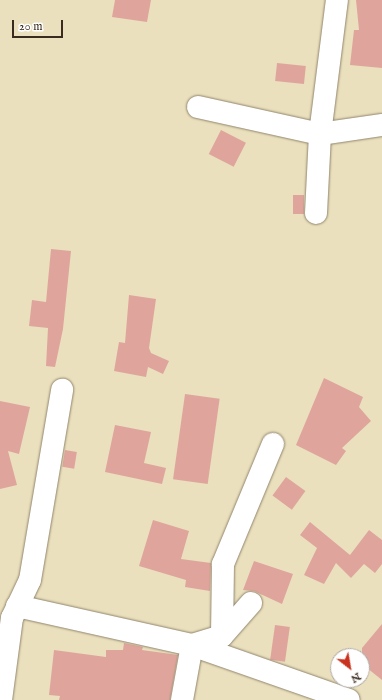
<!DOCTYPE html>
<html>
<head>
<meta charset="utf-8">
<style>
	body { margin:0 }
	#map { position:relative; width:382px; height:700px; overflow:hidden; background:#eae0bd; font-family:"IM FELL English",serif }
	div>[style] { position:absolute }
	.building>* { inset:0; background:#dfa59c; transform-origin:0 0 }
	.roads { filter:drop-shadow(0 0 1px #92856e) drop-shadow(0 0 1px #92856e) }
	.minor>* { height:22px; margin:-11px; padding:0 11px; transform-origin:11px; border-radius:11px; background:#fff }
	span { translate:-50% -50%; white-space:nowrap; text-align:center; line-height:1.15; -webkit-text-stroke:3px #fff; paint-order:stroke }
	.north { position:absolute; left:330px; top:648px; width:40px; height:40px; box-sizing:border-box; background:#fff; border:1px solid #b1aaa5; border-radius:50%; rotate:149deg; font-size:11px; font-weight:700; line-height:16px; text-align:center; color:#3b2a1e }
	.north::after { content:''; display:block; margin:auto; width:14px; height:18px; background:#c8321e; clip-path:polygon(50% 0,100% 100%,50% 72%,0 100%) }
	.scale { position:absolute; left:12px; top:20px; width:51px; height:18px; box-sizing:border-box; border:2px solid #3b2a1e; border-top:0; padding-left:5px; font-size:12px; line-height:14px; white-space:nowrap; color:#3b2a1e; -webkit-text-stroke:3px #fff; paint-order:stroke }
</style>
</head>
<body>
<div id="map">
	<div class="building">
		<i style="clip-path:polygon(115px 0,151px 0,147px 22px,112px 17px)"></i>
		<i style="clip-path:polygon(356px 0,382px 0,382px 68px,350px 65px,354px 30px,359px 30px)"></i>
		<i style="left:277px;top:63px;width:29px;height:18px;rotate:6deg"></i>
		<i style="left:221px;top:130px;width:28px;height:27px;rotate:27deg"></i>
		<i style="left:293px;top:195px;width:11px;height:19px"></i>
		<i style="clip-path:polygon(51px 249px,71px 251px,63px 329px,55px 367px,46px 366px,48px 328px,29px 326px,32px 300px,46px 302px)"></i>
		<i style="clip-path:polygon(129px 295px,156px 299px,149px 348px,151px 353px,169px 361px,163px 374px,148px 367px,146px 377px,114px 371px,119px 342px,125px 343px)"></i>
		<i style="clip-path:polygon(324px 378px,363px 397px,359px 407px,371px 421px,342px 448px,346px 451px,336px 465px,296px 445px)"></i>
		<i style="left:185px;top:394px;width:35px;height:86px;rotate:8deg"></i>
		<i style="clip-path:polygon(0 401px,30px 407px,19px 454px,8px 451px,17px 485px,0 489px)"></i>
		<i style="clip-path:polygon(115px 425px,151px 432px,144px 463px,166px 468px,162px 484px,105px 472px)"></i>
		<i style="left:65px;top:450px;width:12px;height:17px;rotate:9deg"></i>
		<i style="left:286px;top:477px;width:24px;height:23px;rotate:36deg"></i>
		<i style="clip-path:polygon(153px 520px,189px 531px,181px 559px,211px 563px,210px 591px,185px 587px,186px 580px,139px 566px)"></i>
		<i style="clip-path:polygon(310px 522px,350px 555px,369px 530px,382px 540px,382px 564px,375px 573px,364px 564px,351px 578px,336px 563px,324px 584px,304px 575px,317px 548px,300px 535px)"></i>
		<i style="clip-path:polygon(254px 561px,293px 574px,282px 604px,254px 591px,243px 590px)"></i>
		<i style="clip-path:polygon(382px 624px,382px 680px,362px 664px,362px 648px)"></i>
		<i style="left:275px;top:625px;width:15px;height:35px;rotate:8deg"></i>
		<i style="clip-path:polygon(124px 643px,143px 647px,142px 650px,178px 655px,170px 700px,59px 700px,60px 696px,49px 695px,54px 650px,106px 657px,106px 650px,123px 650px)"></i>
	</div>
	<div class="roads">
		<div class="minor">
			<i style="left:198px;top:107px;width:125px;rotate:12.5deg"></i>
			<i style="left:320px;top:134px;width:63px;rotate:-8.3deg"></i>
			<i style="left:316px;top:213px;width:79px;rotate:-87.1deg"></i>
			<i style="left:320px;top:134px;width:135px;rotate:-82.8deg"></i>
			<i style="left:17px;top:606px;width:179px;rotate:12.6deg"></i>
			<i style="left:192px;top:645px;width:31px;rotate:-17deg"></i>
			<i style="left:222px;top:636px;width:44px;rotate:-48.7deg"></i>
			<i style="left:222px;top:636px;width:72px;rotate:-89.2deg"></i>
			<i style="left:223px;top:564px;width:130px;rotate:-67.4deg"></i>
			<i style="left:1px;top:700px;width:83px;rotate:-82.4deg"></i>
			<i style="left:12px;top:618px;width:42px;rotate:-64.7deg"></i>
			<i style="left:30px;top:580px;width:193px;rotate:-80.4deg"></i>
			<i style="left:182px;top:700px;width:56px;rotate:-79.7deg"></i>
			<i style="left:192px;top:645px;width:166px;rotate:19.3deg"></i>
		</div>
	</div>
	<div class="north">N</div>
	<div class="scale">20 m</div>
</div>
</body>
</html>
